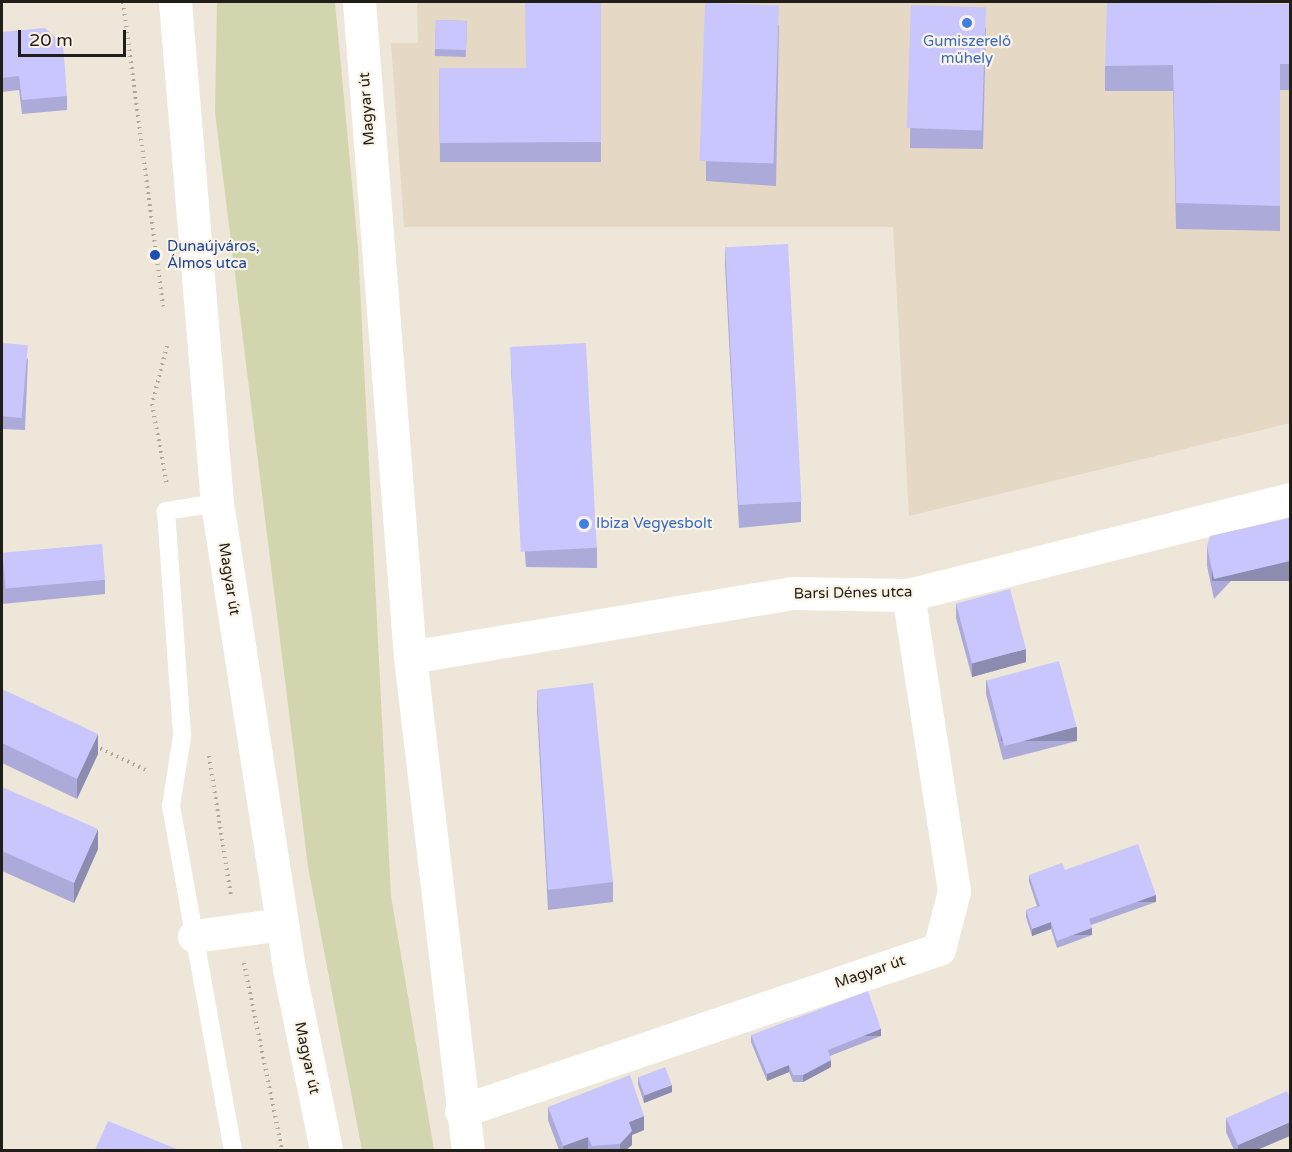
<!DOCTYPE html>
<html>
<head>
<meta charset="utf-8">
<style>
	body { margin:0 }
	#map { position:relative; width:1292px; height:1152px; overflow:hidden; background:#eee6d8; font-family:"Varela Round",sans-serif }
	div>[style] { position:absolute }
	.built>* { inset:0; background:#e5d9c5 }
	.green>* { inset:0; background:#d3d5ae }
	.path>* { height:4px; margin-top:-2px; transform-origin:0; background:repeating-linear-gradient(90deg,#ada79c 0 1.5px,transparent 0 6px) }
	.service>* { height:18px; margin:-9px; padding:0 9px; transform-origin:9px; border-radius:9px; background:#fff }
	.minor>* { height:33px; margin:-16.5px; padding:0 16.5px; transform-origin:16.5px; border-radius:16.5px; background:#fff }
	.tertiary>* { height:33px; margin:-16.5px; padding:0 16.5px; transform-origin:16.5px; border-radius:16.5px; background:#fff }
	.wall>* { inset:0; background:#acaad9; transform-origin:0 0 }
	.shaded-wall>* { inset:0; background:#8c8bb0; transform-origin:0 0 }
	.building>* { inset:0; background:#c8c6fc; transform-origin:0 0 }
	.dots>* { width:16px; height:16px; translate:-50% -50%; box-sizing:border-box; border:3px solid #fbf3e6; border-radius:50% }
	span { translate:-50% -50%; white-space:nowrap; text-align:center; line-height:1.15; -webkit-text-stroke:4.5px #fbf3e6; paint-order:stroke }
	.shop-label { font-size:15px; color:#366cbe }
	.left { translate:0 -50%; text-align:left }
	.street-label { font-size:15px; color:#211e19 }
	.transit-label { font-size:15px; color:#164399 }
	.frame { position:absolute; inset:0; border:3px solid #211e19; pointer-events:none }
	.scale { position:absolute; left:18px; top:30px; width:108px; height:27px; box-sizing:border-box; border:3px solid #211e19; border-top:0; padding-left:8px; font-size:18px; line-height:21px; white-space:nowrap; color:#211e19; -webkit-text-stroke:4px #fbf3e6; paint-order:stroke }
</style>
</head>
<body>
<div id="map">
	<div class="built">
		<i style="clip-path:polygon(417px 2px,1290px 2px,1290px 423px,909px 516px,893px 227px,404px 227px,391px 43px,418px 43px)"></i>
	</div>
	<div class="green">
		<i style="clip-path:polygon(217px 2px,335px 2px,358px 248px,391px 896px,434px 1150px,362px 1150px,308px 867px,215px 112px)"></i>
	</div>
	<div class="path">
		<i style="left:123px;top:2px;width:307px;rotate:82.5deg"></i>
		<i style="left:167px;top:346px;width:60px;rotate:104.5deg"></i>
		<i style="left:152px;top:404px;width:82px;rotate:79.5deg"></i>
		<i style="left:95px;top:746px;width:59px;rotate:25.3deg"></i>
		<i style="left:209px;top:756px;width:143px;rotate:81.1deg"></i>
		<i style="left:244px;top:963px;width:191px;rotate:78.5deg"></i>
	</div>
	<div class="service">
		<i style="left:217px;top:503px;width:52px;rotate:171.1deg"></i>
		<i style="left:166px;top:511px;width:226px;rotate:85.9deg"></i>
		<i style="left:182px;top:736px;width:71px;rotate:98.9deg"></i>
		<i style="left:171px;top:806px;width:350px;rotate:79.8deg"></i>
	</div>
	<div class="minor">
		<i style="left:359px;top:2px;width:657px;rotate:85.55deg"></i>
		<i style="left:410px;top:657px;width:496px;rotate:83.3deg"></i>
		<i style="left:410px;top:657px;width:386px;rotate:-9.5deg"></i>
		<i style="left:791px;top:593px;width:117px;rotate:1deg"></i>
		<i style="left:908px;top:595px;width:394px;rotate:-14.1deg"></i>
		<i style="left:194px;top:936px;width:89px;rotate:-7.8deg"></i>
		<i style="left:461px;top:1111px;width:505px;rotate:-18.72deg"></i>
		<i style="left:939px;top:949px;width:60px;rotate:-75.5deg"></i>
		<i style="left:954px;top:891px;width:300px;rotate:-98.8deg"></i>
	</div>
	<div class="tertiary">
		<i style="left:175px;top:2px;width:503px;rotate:85.21deg"></i>
		<i style="left:217px;top:503px;width:472px;rotate:81.2deg"></i>
		<i style="left:289px;top:969px;width:185px;rotate:78.4deg"></i>
	</div>
	<div class="wall">
		<i style="clip-path:polygon(601px 3px,601px 162px,440px 162px,439px 68px,526px 68px)"></i>
		<i style="clip-path:polygon(705px 3px,779px 25px,776px 186px,706px 181px)"></i>
		<i style="clip-path:polygon(1290px 4px,1290px 90px,1280px 90px,1280px 231px,1176px 229px,1173px 91px,1105px 91px,1105px 66px)"></i>
		<i style="clip-path:polygon(911px 5px,986px 28px,983px 149px,910px 148px)"></i>
		<i style="left:436px;top:20px;width:31px;height:36px;rotate:2deg"></i>
		<i style="clip-path:polygon(2px 32px,67px 96px,67px 110px,22px 114px,19px 90px,2px 92px)"></i>
		<i style="clip-path:polygon(725px 246px,801px 502px,801px 522px,739px 528px,725px 266px)"></i>
		<i style="clip-path:polygon(511px 352px,597px 548px,597px 568px,526px 567px,511px 372px)"></i>
		<i style="clip-path:polygon(28px 358px,25px 430px,2px 429px,2px 391px)"></i>
		<i style="clip-path:polygon(1290px 518px,1214px 599px,1207px 566px,1207px 546px)"></i>
		<i style="clip-path:polygon(2px 553px,105px 580px,105px 594px,2px 604px)"></i>
		<i style="clip-path:polygon(956px 604px,1026px 662px,972px 677px,956px 618px)"></i>
		<i style="clip-path:polygon(986px 680px,1077px 741px,1003px 760px,986px 694px)"></i>
		<i style="clip-path:polygon(2px 689px,98px 754px,77px 799px,2px 763px)"></i>
		<i style="clip-path:polygon(537px 690px,613px 882px,613px 902px,548px 910px,537px 710px)"></i>
		<i style="clip-path:polygon(2px 789px,98px 849px,74px 903px,2px 871px)"></i>
		<i style="clip-path:polygon(1029px 875px,1156px 902px,1091px 925px,1092px 935px,1057px 948px,1051px 929px,1032px 936px,1026px 917px,1026px 910px,1037px 906px,1029px 882px)"></i>
		<i style="clip-path:polygon(751px 1035px,881px 1036px,830px 1056px,831px 1067px,803px 1082px,793px 1082px,789px 1072px,767px 1081px,751px 1042px)"></i>
		<i style="clip-path:polygon(638px 1077px,672px 1092px,644px 1103px,638px 1084px)"></i>
		<i style="clip-path:polygon(548px 1107px,644px 1130px,632px 1135px,632px 1145px,626px 1150px,559px 1150px,548px 1120px)"></i>
		<i style="clip-path:polygon(1226px 1118px,1257px 1150px,1234px 1150px,1226px 1132px)"></i>
	</div>
	<div class="shaded-wall">
		<i style="left:1290px;top:561px;width:20px;height:78px;rotate:90deg"></i>
		<i style="clip-path:polygon(1026px 649px,1026px 662px,972px 677px,972px 663px)"></i>
		<i style="left:1077px;top:727px;width:14px;height:76px;rotate:90deg"></i>
		<i style="clip-path:polygon(98px 734px,98px 754px,77px 799px,77px 779px)"></i>
		<i style="clip-path:polygon(98px 829px,98px 849px,74px 903px,74px 883px)"></i>
		<i style="left:1156px;top:895px;width:7px;height:71px;rotate:90deg"></i>
		<i style="clip-path:polygon(1051px 922px,1051px 929px,1032px 936px,1032px 929px)"></i>
		<i style="left:1092px;top:928px;width:7px;height:37px;rotate:90deg"></i>
		<i style="left:881px;top:1029px;width:7px;height:57px;rotate:90deg"></i>
		<i style="clip-path:polygon(831px 1060px,831px 1067px,803px 1082px,803px 1075px)"></i>
		<i style="clip-path:polygon(789px 1065px,789px 1072px,767px 1081px,767px 1074px)"></i>
		<i style="clip-path:polygon(672px 1085px,672px 1092px,644px 1103px,644px 1096px)"></i>
		<i style="clip-path:polygon(644px 1116px,644px 1130px,632px 1135px,632px 1145px,626px 1150px,620px 1150px,620px 1144px,629px 1122px)"></i>
		<i style="clip-path:polygon(1290px 1122px,1290px 1136px,1257px 1150px,1238px 1150px,1238px 1145px)"></i>
		<i style="clip-path:polygon(588px 1137px,588px 1150px,563px 1150px,563px 1146px)"></i>
	</div>
	<div class="building">
		<i style="clip-path:polygon(1107px 2px,1290px 4px,1290px 64px,1280px 64px,1280px 206px,1176px 203px,1173px 65px,1105px 66px)"></i>
		<i style="clip-path:polygon(525px 3px,601px 3px,601px 142px,440px 143px,439px 68px,526px 68px)"></i>
		<i style="left:705px;top:3px;width:74px;height:158px;rotate:2deg"></i>
		<i style="left:911px;top:5px;width:75px;height:123px;rotate:2deg"></i>
		<i style="left:436px;top:20px;width:31px;height:29px;rotate:2deg"></i>
		<i style="clip-path:polygon(45px 28px,63px 44px,67px 96px,22px 100px,19px 76px,2px 78px,2px 32px)"></i>
		<i style="left:788px;top:244px;width:258px;height:63px;rotate:87deg"></i>
		<i style="left:3px;top:343px;width:25px;height:73px;rotate:5deg"></i>
		<i style="left:586px;top:343px;width:205px;height:76px;rotate:87deg"></i>
		<i style="clip-path:polygon(1290px 518px,1290px 561px,1214px 579px,1207px 546px,1210px 536px)"></i>
		<i style="left:102px;top:544px;width:36px;height:100px;rotate:85deg"></i>
		<i style="left:1010px;top:589px;width:62px;height:56px;rotate:75deg"></i>
		<i style="left:1059px;top:661px;width:68px;height:75px;rotate:75deg"></i>
		<i style="clip-path:polygon(593px 683px,613px 882px,548px 890px,537px 690px)"></i>
		<i style="clip-path:polygon(2px 689px,98px 734px,77px 779px,2px 743px)"></i>
		<i style="clip-path:polygon(2px 787px,98px 829px,74px 883px,2px 851px)"></i>
		<i style="clip-path:polygon(1138px 844px,1156px 895px,1089px 919px,1092px 928px,1057px 941px,1051px 922px,1032px 929px,1026px 910px,1040px 906px,1029px 875px,1062px 863px,1065px 870px)"></i>
		<i style="clip-path:polygon(868px 991px,881px 1029px,828px 1050px,831px 1060px,803px 1075px,793px 1075px,789px 1065px,767px 1074px,751px 1035px)"></i>
		<i style="left:665px;top:1067px;width:19px;height:29px;rotate:69deg"></i>
		<i style="clip-path:polygon(630px 1075px,644px 1116px,629px 1122px,632px 1131px,620px 1144px,592px 1146px,588px 1137px,563px 1146px,548px 1107px)"></i>
		<i style="clip-path:polygon(1287px 1091px,1290px 1098px,1290px 1122px,1238px 1145px,1226px 1118px)"></i>
		<i style="clip-path:polygon(108px 1121px,177px 1149px,177px 1150px,95px 1150px)"></i>
	</div>
	<div class="dots">
		<i style="left:967px;top:23px;background:#3f7fe0"></i>
		<i style="left:155px;top:255px;background:#1a4fb4"></i>
		<i style="left:584px;top:524px;background:#3f7fe0"></i>
	</div>
	<div class="shop-label">
		<span style="left:967px;top:50px">Gumiszerelő<br>műhely</span>
		<span class="left" style="left:596px;top:524px">Ibiza Vegyesbolt</span>
	</div>
	<div class="street-label">
		<span style="left:367px;top:109px;rotate:-94deg">Magyar út</span>
		<span style="left:229px;top:579px;rotate:81deg">Magyar út</span>
		<span style="left:853px;top:593px;rotate:-1deg">Barsi Dénes utca</span>
		<span style="left:870px;top:972px;rotate:-19deg">Magyar út</span>
		<span style="left:307px;top:1058px;rotate:78deg">Magyar út</span>
	</div>
	<div class="transit-label">
		<span class="left" style="left:167px;top:255px">Dunaújváros,<br>Álmos utca</span>
	</div>
	<div class="frame"></div>
	<div class="scale">20 m</div>
</div>
</body>
</html>
